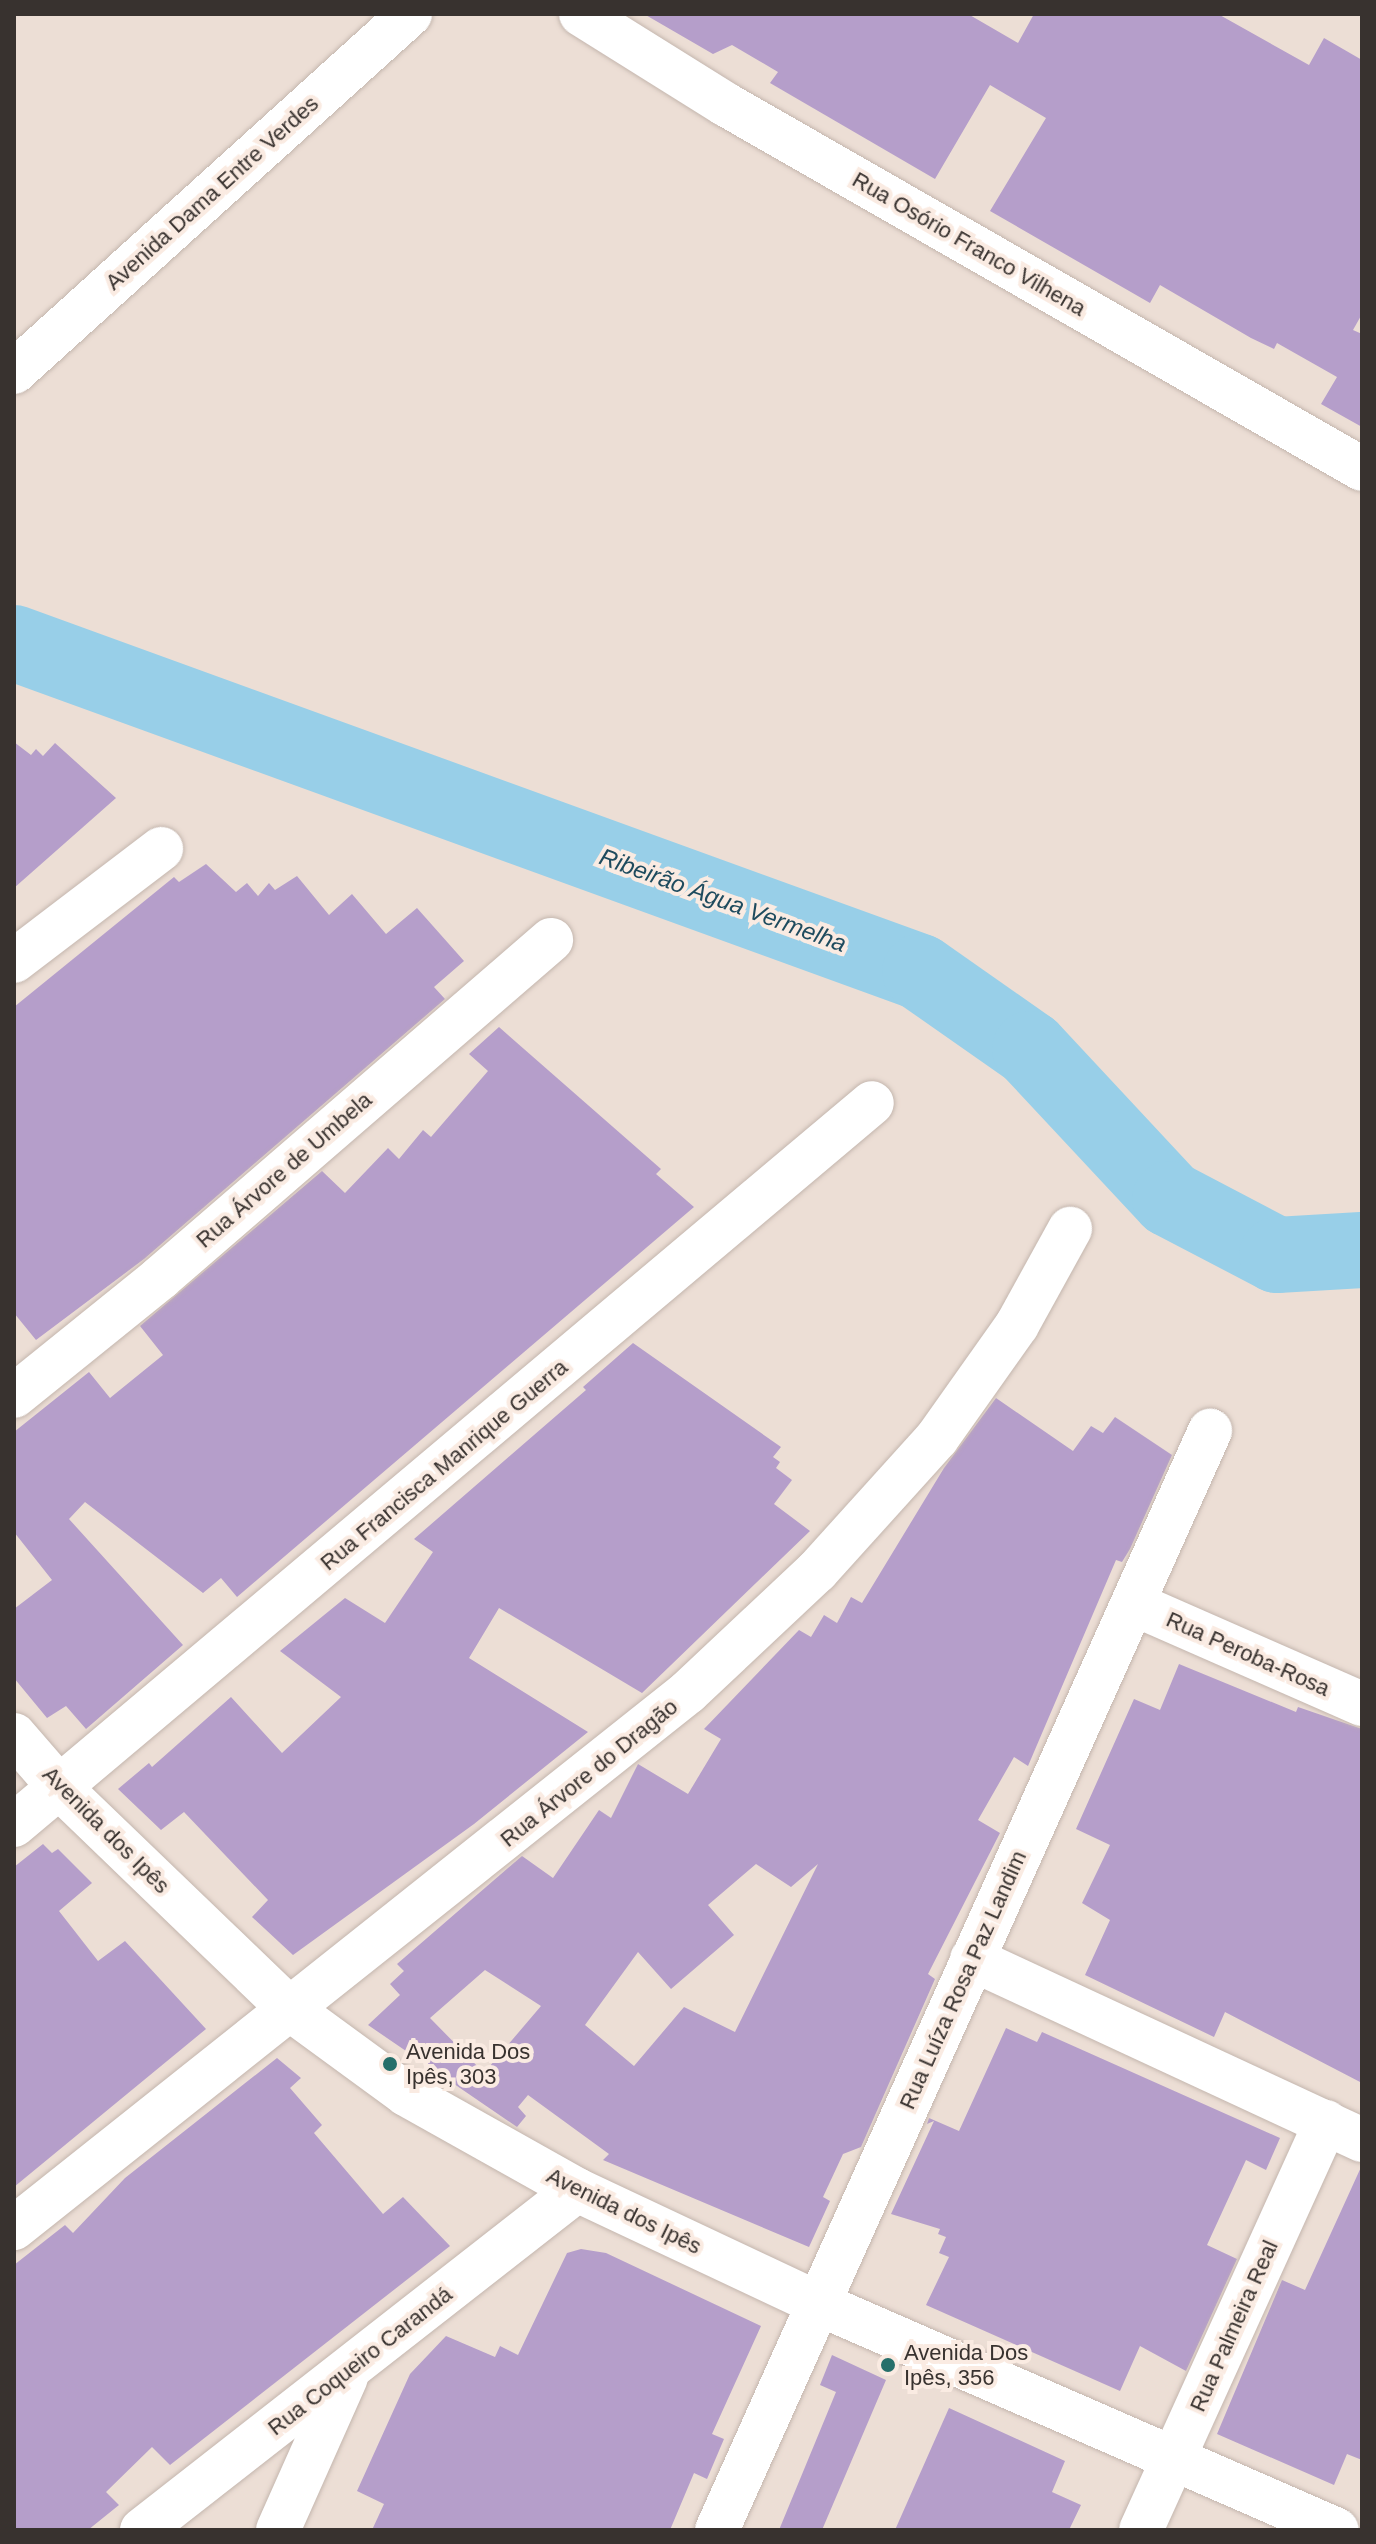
<!DOCTYPE html>
<html>
<head>
<meta charset="utf-8">
<style>
	body { margin:0 }
	#map { position:relative; width:1376px; height:2544px; overflow:hidden; background:#ecded5; font-family:Arial,sans-serif }
	div>[style] { position:absolute }
	.river>* { height:76px; margin:-38px; padding:0 38px; transform-origin:38px; border-radius:38px; background:#98cfe8 }
	.building>* { inset:0; background:#b59eca }
	.roads { filter:drop-shadow(0 0 2px #c4b6ae) drop-shadow(0 0 2px #c4b6ae) }
	.minor>* { height:44px; margin:-22px; padding:0 22px; transform-origin:22px; border-radius:22px; background:#fff }
	.tertiary>* { height:44px; margin:-22px; padding:0 22px; transform-origin:22px; border-radius:22px; background:#fff }
	.dots>* { width:22px; height:22px; translate:-50% -50%; box-sizing:border-box; border:4px solid #faebe2; border-radius:50% }
	span { translate:-50% -50%; white-space:nowrap; text-align:center; line-height:1.15; -webkit-text-stroke:8px #faebe2; paint-order:stroke }
	.street-label { font-size:22px; color:#38322f }
	.poi-label { font-size:22px; color:#38322f }
	.left { translate:0 -50%; text-align:left }
	.water-label { font-size:24px; color:#1e4b5e; font-style:italic }
	.frame { position:absolute; inset:0; border:16px solid #38322f; pointer-events:none }
</style>
</head>
<body>
<div id="map">
	<div class="river">
		<i style="left:14px;top:643px;width:964px;rotate:19.96deg"></i>
		<i style="left:920px;top:972px;width:134px;rotate:35deg"></i>
		<i style="left:1030px;top:1049px;width:205px;rotate:47deg"></i>
		<i style="left:1170px;top:1199px;width:121px;rotate:27.6deg"></i>
		<i style="left:1277px;top:1255px;width:85px;rotate:-3.4deg"></i>
	</div>
	<div class="building">
		<i style="clip-path:polygon(644px 14px,968px 14px,1018px 43px,1034px 14px,1218px 14px,1309px 65px,1324px 38px,1362px 60px,1362px 314px,1353px 330px,1362px 334px,1362px 427px,1321px 404px,1337px 377px,1277px 343px,1274px 349px,1251px 338px,1160px 285px,1150px 303px,990px 211px,1046px 118px,990px 85px,935px 179px,770px 83px,778px 72px,732px 45px,713px 54px)"></i>
		<i style="clip-path:polygon(14px 742px,31px 755px,36px 749px,43px 756px,55px 743px,116px 798px,14px 888px)"></i>
		<i style="clip-path:polygon(206px 864px,236px 892px,247px 883px,258px 896px,269px 883px,275px 890px,297px 876px,329px 915px,352px 894px,386px 934px,417px 908px,464px 961px,434px 987px,445px 999px,144px 1259px,36px 1340px,14px 1313px,14px 1007px,174px 877px,179px 882px)"></i>
		<i style="clip-path:polygon(499px 1027px,661px 1169px,656px 1174px,694px 1207px,237px 1597px,221px 1578px,203px 1593px,85px 1502px,69px 1519px,183px 1645px,86px 1729px,66px 1706px,47px 1718px,14px 1678px,14px 1609px,52px 1580px,14px 1532px,14px 1432px,89px 1372px,110px 1398px,163px 1355px,140px 1326px,322px 1171px,345px 1193px,388px 1148px,399px 1159px,423px 1130px,431px 1137px,488px 1071px,469px 1054px)"></i>
		<i style="clip-path:polygon(633px 1343px,781px 1447px,773px 1457px,780px 1462px,776px 1468px,792px 1480px,774px 1504px,810px 1531px,642px 1693px,499px 1608px,469px 1658px,588px 1732px,474px 1824px,293px 1955px,252px 1917px,268px 1900px,184px 1812px,161px 1830px,118px 1789px,149px 1763px,152px 1767px,231px 1697px,282px 1753px,341px 1697px,280px 1651px,345px 1598px,385px 1623px,433px 1552px,414px 1539px,586px 1390px,583px 1387px)"></i>
		<i style="clip-path:polygon(evenodd,996px 1398px,1073px 1451px,1091px 1426px,1103px 1433px,1115px 1417px,1172px 1455px,1130px 1549px,1122px 1562px,1116px 1560px,1028px 1766px,1014px 1757px,978px 1820px,1000px 1833px,928px 1974px,935px 1979px,861px 2147px,843px 2154px,823px 2197px,830px 2201px,809px 2247px,603px 2160px,609px 2154px,528px 2095px,518px 2107px,526px 2116px,517px 2127px,368px 2025px,400px 1995px,390px 1984px,404px 1971px,397px 1964px,522px 1856px,553px 1878px,599px 1810px,611px 1818px,638px 1764px,688px 1794px,721px 1739px,704px 1729px,799px 1630px,811px 1637px,824px 1615px,837px 1623px,851px 1597px,862px 1603px,944px 1468px,996px 1398px,756px 1864px,791px 1887px,818px 1864px,735px 2032px,684px 2007px,634px 2066px,585px 2025px,638px 1952px,671px 1989px,734px 1935px,708px 1905px,756px 1864px,996px 1398px,485px 1970px,541px 2006px,484px 2073px,430px 2018px,485px 1970px)"></i>
		<i style="clip-path:polygon(1179px 1664px,1296px 1712px,1298px 1707px,1362px 1729px,1362px 2083px,1225px 2012px,1214px 2037px,1085px 1975px,1110px 1920px,1082px 1903px,1110px 1845px,1076px 1829px,1134px 1699px,1160px 1710px)"></i>
		<i style="clip-path:polygon(43px 1844px,52px 1853px,58px 1849px,92px 1883px,59px 1911px,98px 1961px,125px 1941px,206px 2029px,14px 2187px,14px 1867px)"></i>
		<i style="clip-path:polygon(1006px 2028px,1037px 2042px,1042px 2032px,1280px 2138px,1266px 2170px,1246px 2160px,1207px 2245px,1237px 2259px,1186px 2371px,1140px 2346px,1120px 2391px,926px 2305px,949px 2257px,939px 2253px,946px 2237px,938px 2234px,940px 2229px,891px 2214px,934px 2121px,927px 2124px,929px 2118px,959px 2131px)"></i>
		<i style="clip-path:polygon(277px 2058px,301px 2078px,290px 2088px,322px 2125px,314px 2133px,383px 2214px,403px 2197px,450px 2246px,170px 2465px,152px 2447px,106px 2492px,119px 2505px,88px 2530px,14px 2530px,14px 2265px,65px 2225px,73px 2233px,125px 2178px)"></i>
		<i style="clip-path:polygon(1362px 2165px,1362px 2460px,1347px 2454px,1334px 2485px,1217px 2434px,1282px 2280px,1305px 2290px)"></i>
		<i style="clip-path:polygon(581px 2249px,606px 2253px,761px 2326px,712px 2434px,724px 2439px,707px 2479px,694px 2473px,670px 2530px,372px 2530px,384px 2504px,357px 2491px,410px 2374px,446px 2336px,495px 2357px,500px 2346px,518px 2355px,567px 2253px)"></i>
		<i style="clip-path:polygon(832px 2355px,886px 2380px,822px 2530px,779px 2530px,836px 2392px,820px 2385px)"></i>
		<i style="clip-path:polygon(949px 2408px,1065px 2461px,1052px 2492px,1081px 2505px,1069px 2530px,895px 2530px)"></i>
	</div>
	<div class="roads">
		<div class="minor">
			<i style="left:581px;top:14px;width:170px;rotate:32deg"></i>
			<i style="left:725px;top:104px;width:734px;rotate:29.81deg"></i>
			<i style="left:14px;top:961px;width:185px;rotate:-37.3deg"></i>
			<i style="left:14px;top:1396px;width:188px;rotate:-38.9deg"></i>
			<i style="left:160px;top:1278px;width:517px;rotate:-40.84deg"></i>
			<i style="left:1134px;top:1604px;width:249px;rotate:23.7deg"></i>
			<i style="left:14px;top:1825px;width:1121px;rotate:-40.08deg"></i>
			<i style="left:972px;top:1959px;width:430px;rotate:24.9deg"></i>
			<i style="left:14px;top:2228px;width:861px;rotate:-38.49deg"></i>
			<i style="left:688px;top:1692px;width:177px;rotate:-43.2deg"></i>
			<i style="left:817px;top:1571px;width:179px;rotate:-47.9deg"></i>
			<i style="left:937px;top:1438px;width:138px;rotate:-54.7deg"></i>
			<i style="left:1017px;top:1325px;width:110px;rotate:-61.1deg"></i>
			<i style="left:142px;top:2530px;width:552px;rotate:-38.01deg"></i>
			<i style="left:278px;top:2530px;width:167px;rotate:-66deg"></i>
			<i style="left:717px;top:2530px;width:1205px;rotate:-65.84deg"></i>
			<i style="left:1141px;top:2530px;width:448px;rotate:-65.6deg"></i>
		</div>
		<div class="tertiary">
			<i style="left:14px;top:372px;width:534px;rotate:-42.11deg"></i>
			<i style="left:14px;top:1735px;width:70px;rotate:49deg"></i>
			<i style="left:60px;top:1788px;width:319px;rotate:43.9deg"></i>
			<i style="left:290px;top:2009px;width:144px;rotate:36.2deg"></i>
			<i style="left:406px;top:2094px;width:196px;rotate:29.3deg"></i>
			<i style="left:577px;top:2190px;width:265px;rotate:25.2deg"></i>
			<i style="left:817px;top:2303px;width:567px;rotate:23.58deg"></i>
		</div>
	</div>
	<div class="dots">
		<i style="left:390px;top:2064px;background:#266f6a"></i>
		<i style="left:888px;top:2365px;background:#266f6a"></i>
	</div>
	<div class="street-label">
		<span style="left:212px;top:193px;rotate:-42deg">Avenida Dama Entre Verdes</span>
		<span style="left:969px;top:244px;rotate:30deg">Rua Osório Franco Vilhena</span>
		<span style="left:284px;top:1170px;rotate:-41deg">Rua Árvore de Umbela</span>
		<span style="left:444px;top:1465px;rotate:-40deg">Rua Francisca Manrique Guerra</span>
		<span style="left:1248px;top:1654px;rotate:24deg">Rua Peroba-Rosa</span>
		<span style="left:589px;top:1773px;rotate:-39deg">Rua Árvore do Dragão</span>
		<span style="left:106px;top:1830px;rotate:45deg">Avenida dos Ipês</span>
		<span style="left:963px;top:1980px;rotate:-66deg">Rua Luíza Rosa Paz Landim</span>
		<span style="left:624px;top:2211px;rotate:26deg">Avenida dos Ipês</span>
		<span style="left:1234px;top:2326px;rotate:-66deg">Rua Palmeira Real</span>
		<span style="left:360px;top:2361px;rotate:-38deg">Rua Coqueiro Carandá</span>
	</div>
	<div class="poi-label">
		<span class="left" style="left:406px;top:2064px">Avenida Dos<br>Ipês, 303</span>
		<span class="left" style="left:904px;top:2365px">Avenida Dos<br>Ipês, 356</span>
	</div>
	<div class="water-label">
		<span style="left:723px;top:900px;rotate:20deg">Ribeirão Água Vermelha</span>
	</div>
	<div class="frame"></div>
</div>
</body>
</html>
